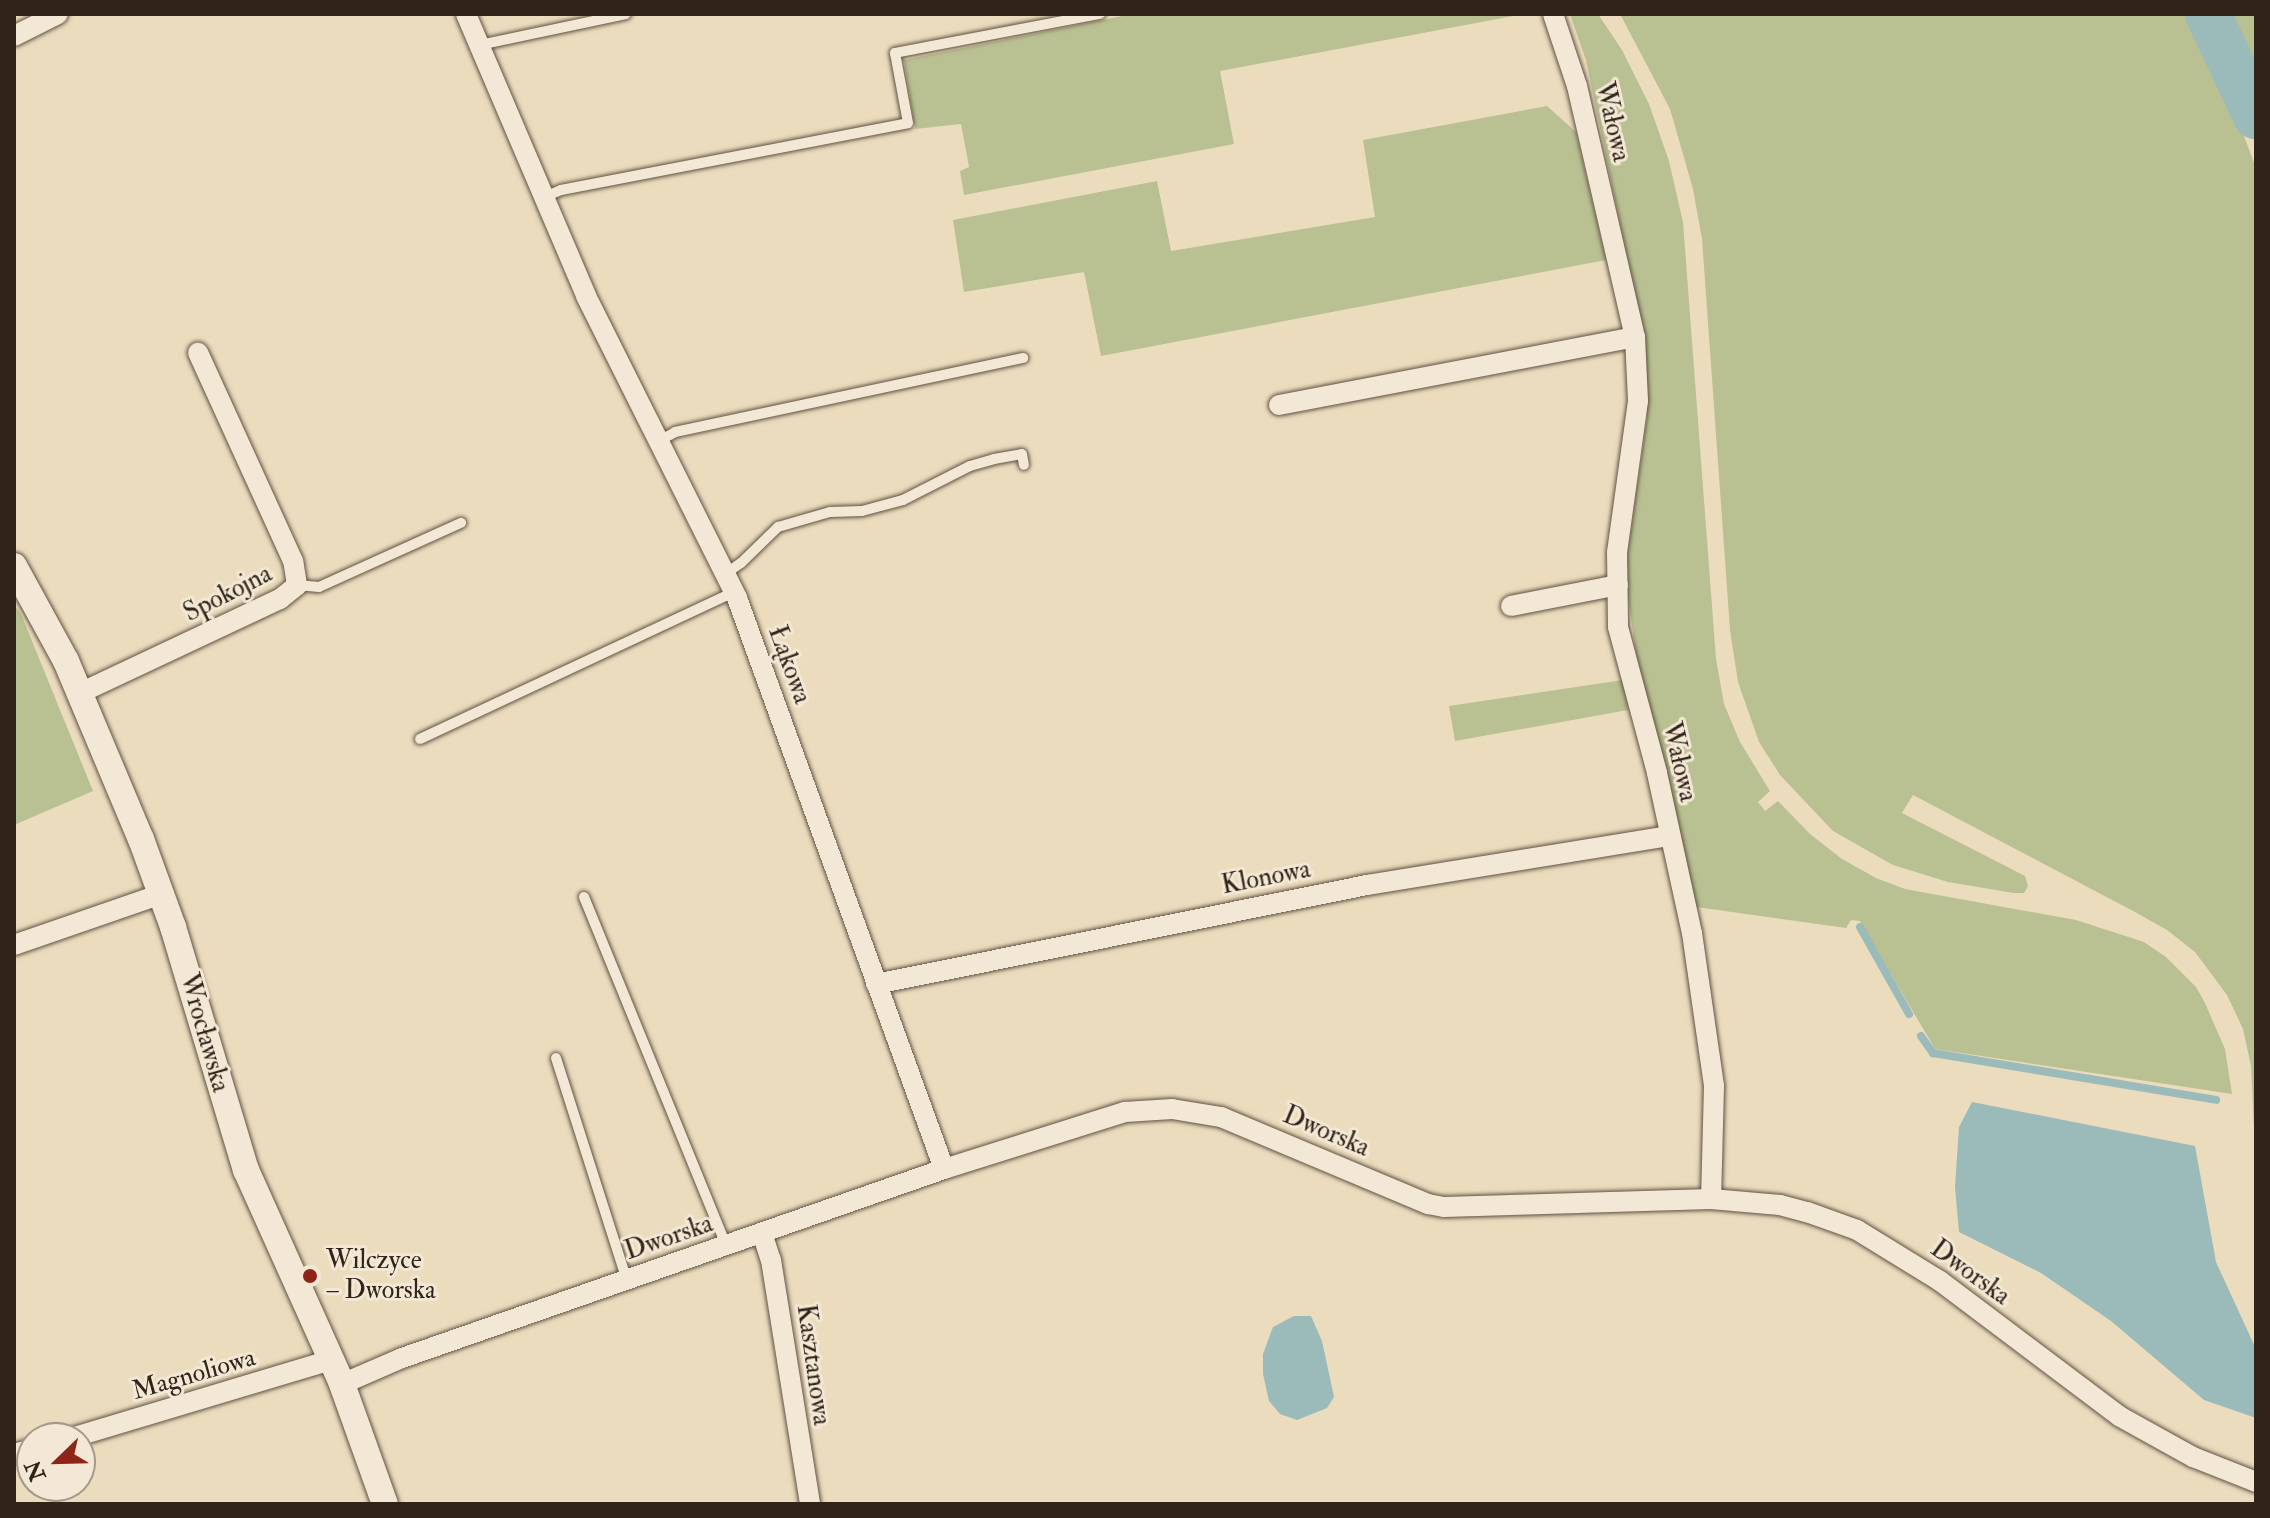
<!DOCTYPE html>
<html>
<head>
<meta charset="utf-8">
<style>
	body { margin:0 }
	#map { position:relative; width:2270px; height:1518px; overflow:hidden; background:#ecdcbe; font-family:"IM FELL Double Pica",serif }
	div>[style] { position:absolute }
	.green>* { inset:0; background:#b9c091 }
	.water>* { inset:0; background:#9bbaba }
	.stream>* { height:8px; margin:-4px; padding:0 4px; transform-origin:4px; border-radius:4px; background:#9bbaba }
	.river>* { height:46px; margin:-23px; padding:0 23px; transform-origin:23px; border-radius:23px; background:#9bbaba }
	.roads { filter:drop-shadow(0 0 2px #5f5242) drop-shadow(0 0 2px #5f5242) }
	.service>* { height:10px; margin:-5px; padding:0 5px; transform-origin:5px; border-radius:5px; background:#f3e8d5 }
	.minor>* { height:20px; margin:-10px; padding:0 10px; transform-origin:10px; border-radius:10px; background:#f3e8d5 }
	.tertiary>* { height:26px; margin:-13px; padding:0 13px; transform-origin:13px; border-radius:13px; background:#f3e8d5 }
	.dots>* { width:22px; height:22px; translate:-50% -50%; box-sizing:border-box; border:4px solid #f3e8d5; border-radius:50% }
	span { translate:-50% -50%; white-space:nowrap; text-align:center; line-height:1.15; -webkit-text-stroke:6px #f3e8d5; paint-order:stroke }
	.street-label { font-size:26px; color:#302419 }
	.poi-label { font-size:26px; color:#302419 }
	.left { translate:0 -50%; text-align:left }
	.frame { position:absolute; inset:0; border:16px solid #302419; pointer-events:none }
	.north { position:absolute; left:16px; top:1422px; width:80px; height:80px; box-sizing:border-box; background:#f3e8d5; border:2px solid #a59a8a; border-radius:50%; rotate:247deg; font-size:22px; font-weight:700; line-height:32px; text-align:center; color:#302419 }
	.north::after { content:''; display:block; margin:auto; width:28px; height:36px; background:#8f2418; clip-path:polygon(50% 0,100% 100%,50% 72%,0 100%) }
</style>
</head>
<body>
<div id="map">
	<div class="green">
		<i style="clip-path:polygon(1132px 14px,1524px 14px,1220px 71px,1234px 144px,964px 195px,960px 171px,969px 167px,961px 124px,915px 129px,904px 60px)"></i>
		<i style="clip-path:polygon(1570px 14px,1598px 14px,1622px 50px,1649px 104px,1669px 161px,1683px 222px,1716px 659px,1724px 704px,1740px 742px,1770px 791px,1758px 802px,1765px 811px,1778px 801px,1810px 834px,1842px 859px,1876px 878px,1905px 889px,2076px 920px,2144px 942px,2166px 957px,2196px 987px,2205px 1003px,2225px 1049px,2232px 1094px,1935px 1049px,1860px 921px,1851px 920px,1846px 928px,1696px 907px,1637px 661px,1625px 573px,1647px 418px,1642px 329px,1586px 60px)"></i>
		<i style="clip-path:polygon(1620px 14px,2189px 14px,2220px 72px,2256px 168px,2256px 1172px,2251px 1066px,2243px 1029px,2227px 995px,2195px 952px,2167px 930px,2135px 912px,1913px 795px,1902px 813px,2025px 876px,2028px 886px,2024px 893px,2013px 893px,1948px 882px,1893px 865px,1833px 831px,1780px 775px,1759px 742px,1738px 682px,1730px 630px,1702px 239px,1693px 189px,1670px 109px)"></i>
		<i style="clip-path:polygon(2228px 14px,2256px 14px,2256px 74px,2230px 17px)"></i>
		<i style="clip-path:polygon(1547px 106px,1576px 132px,1606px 260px,1101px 356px,1084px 272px,964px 292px,953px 220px,1157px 181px,1171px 251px,1375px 217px,1363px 140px)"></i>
		<i style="clip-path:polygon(14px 605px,21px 614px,93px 791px,14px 825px)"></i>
		<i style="clip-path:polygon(1623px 680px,1628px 710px,1455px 741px,1449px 706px)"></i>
	</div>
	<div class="water">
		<i style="clip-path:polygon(1972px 1102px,2195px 1146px,2216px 1262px,2256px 1349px,2256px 1418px,2204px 1400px,2111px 1321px,2041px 1273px,1959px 1232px,1955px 1187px,1959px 1127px)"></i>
		<i style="clip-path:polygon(1294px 1316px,1311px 1316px,1322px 1341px,1334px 1397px,1327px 1408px,1297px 1420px,1280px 1414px,1269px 1401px,1263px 1374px,1263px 1354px,1273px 1327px)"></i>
	</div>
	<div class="stream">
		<i style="left:1860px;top:927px;width:100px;rotate:60.6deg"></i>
		<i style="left:1921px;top:1036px;width:21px;rotate:55deg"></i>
		<i style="left:1933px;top:1053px;width:287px;rotate:9.4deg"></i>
	</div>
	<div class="river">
		<i style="left:2208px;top:14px;width:113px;rotate:64.8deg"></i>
	</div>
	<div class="roads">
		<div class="service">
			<i style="left:479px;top:45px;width:150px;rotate:-11.9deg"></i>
			<i style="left:542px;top:198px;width:21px;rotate:-23deg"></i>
			<i style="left:561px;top:190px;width:353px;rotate:-10.9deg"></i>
			<i style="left:908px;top:123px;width:71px;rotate:-100.5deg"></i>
			<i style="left:895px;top:53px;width:209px;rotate:-10.8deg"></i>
			<i style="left:659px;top:441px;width:18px;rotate:-29deg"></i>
			<i style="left:675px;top:432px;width:356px;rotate:-12deg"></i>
			<i style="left:725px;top:574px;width:19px;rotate:-35deg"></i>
			<i style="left:741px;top:563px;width:52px;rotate:-44.2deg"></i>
			<i style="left:778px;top:527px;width:54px;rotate:-16.1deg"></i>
			<i style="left:830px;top:512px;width:32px;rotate:-2deg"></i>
			<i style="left:862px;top:511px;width:42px;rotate:-15deg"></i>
			<i style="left:903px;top:500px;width:75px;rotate:-26.9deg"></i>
			<i style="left:970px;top:466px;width:25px;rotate:-16deg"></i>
			<i style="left:994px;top:459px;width:28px;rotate:-10deg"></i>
			<i style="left:1022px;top:454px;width:11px;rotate:80deg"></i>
			<i style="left:297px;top:585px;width:22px;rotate:5deg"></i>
			<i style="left:319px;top:587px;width:156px;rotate:-24.3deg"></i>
			<i style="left:420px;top:739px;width:347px;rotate:-25.1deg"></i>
			<i style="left:584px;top:897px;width:376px;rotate:67.8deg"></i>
			<i style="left:556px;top:1058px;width:233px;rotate:72.3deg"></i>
		</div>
		<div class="minor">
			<i style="left:466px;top:14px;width:306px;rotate:66.9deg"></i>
			<i style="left:586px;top:296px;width:338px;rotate:63.4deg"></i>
			<i style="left:737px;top:598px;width:607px;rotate:70.07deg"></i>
			<i style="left:1553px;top:14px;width:76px;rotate:71.6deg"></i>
			<i style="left:1577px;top:86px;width:258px;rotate:77deg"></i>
			<i style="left:14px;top:36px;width:49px;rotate:-26.6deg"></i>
			<i style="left:1279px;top:405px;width:362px;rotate:-10.8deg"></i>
			<i style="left:1635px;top:337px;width:64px;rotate:87.3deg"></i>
			<i style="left:1638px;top:401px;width:152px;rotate:97.9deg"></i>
			<i style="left:1617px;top:552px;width:75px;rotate:89.2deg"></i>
			<i style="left:1618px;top:627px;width:151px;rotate:75deg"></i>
			<i style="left:1657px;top:773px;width:164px;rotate:77.7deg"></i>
			<i style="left:1692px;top:933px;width:155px;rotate:81.8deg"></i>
			<i style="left:1714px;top:1086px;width:113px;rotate:91.5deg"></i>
			<i style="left:1511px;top:606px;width:109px;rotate:-11.1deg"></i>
			<i style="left:80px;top:693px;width:221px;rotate:-25.2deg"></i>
			<i style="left:280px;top:599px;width:22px;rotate:-39deg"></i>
			<i style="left:297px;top:585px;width:24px;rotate:-99deg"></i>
			<i style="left:293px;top:561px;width:229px;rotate:-114.5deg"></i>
			<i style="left:14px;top:945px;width:156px;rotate:-19.1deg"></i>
			<i style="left:876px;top:984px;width:501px;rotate:-11.4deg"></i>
			<i style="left:1367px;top:885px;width:306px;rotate:-9.2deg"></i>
			<i style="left:762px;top:1233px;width:28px;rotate:72deg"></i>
			<i style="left:771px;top:1260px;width:247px;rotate:80.9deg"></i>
			<i style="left:342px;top:1384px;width:65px;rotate:-23.4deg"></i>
			<i style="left:402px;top:1358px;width:574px;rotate:-19.22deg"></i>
			<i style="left:944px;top:1169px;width:190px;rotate:-17.5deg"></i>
			<i style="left:1125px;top:1112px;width:47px;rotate:-3.7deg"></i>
			<i style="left:1172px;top:1109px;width:50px;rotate:9.3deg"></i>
			<i style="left:1221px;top:1117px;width:225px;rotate:22.8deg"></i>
			<i style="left:1428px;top:1204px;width:16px;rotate:11deg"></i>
			<i style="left:1444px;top:1207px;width:267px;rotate:-1.7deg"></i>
			<i style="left:1711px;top:1199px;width:69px;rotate:5deg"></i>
			<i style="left:1780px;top:1205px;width:28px;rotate:15deg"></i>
			<i style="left:1807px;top:1212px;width:53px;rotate:19.8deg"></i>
			<i style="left:1857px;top:1230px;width:97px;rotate:31.6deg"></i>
			<i style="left:1940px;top:1281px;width:224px;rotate:37deg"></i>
			<i style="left:2119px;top:1416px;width:85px;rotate:29deg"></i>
			<i style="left:2193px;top:1457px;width:68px;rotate:21.6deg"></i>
			<i style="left:71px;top:1438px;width:271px;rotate:-16.7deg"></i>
			<i style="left:14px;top:1454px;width:19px;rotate:-16deg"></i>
		</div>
		<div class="tertiary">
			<i style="left:14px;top:566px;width:108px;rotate:61.3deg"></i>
			<i style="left:66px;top:661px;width:193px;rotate:67.2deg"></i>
			<i style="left:141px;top:839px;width:94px;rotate:70deg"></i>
			<i style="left:173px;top:927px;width:254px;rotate:73.3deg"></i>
			<i style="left:246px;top:1170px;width:235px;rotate:65.8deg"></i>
			<i style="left:342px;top:1384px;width:127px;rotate:70.3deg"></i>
		</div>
	</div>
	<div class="dots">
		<i style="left:310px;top:1276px;background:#8f2418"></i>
	</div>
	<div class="street-label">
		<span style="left:1612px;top:122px;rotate:77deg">Wałowa</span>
		<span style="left:228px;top:594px;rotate:-27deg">Spokojna</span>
		<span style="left:789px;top:665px;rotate:70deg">Łąkowa</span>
		<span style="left:1679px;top:762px;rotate:77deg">Wałowa</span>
		<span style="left:1266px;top:878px;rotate:-11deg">Klonowa</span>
		<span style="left:204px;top:1033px;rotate:74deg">Wrocławska</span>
		<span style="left:1326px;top:1132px;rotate:23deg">Dworska</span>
		<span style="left:669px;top:1238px;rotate:-19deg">Dworska</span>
		<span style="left:1970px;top:1273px;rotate:36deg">Dworska</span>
		<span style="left:813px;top:1365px;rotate:82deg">Kasztanowa</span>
		<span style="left:194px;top:1375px;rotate:-16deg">Magnoliowa</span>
	</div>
	<div class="poi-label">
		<span class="left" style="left:326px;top:1276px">Wilczyce<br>– Dworska</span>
	</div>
	<div class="frame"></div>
	<div class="north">N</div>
</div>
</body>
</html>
